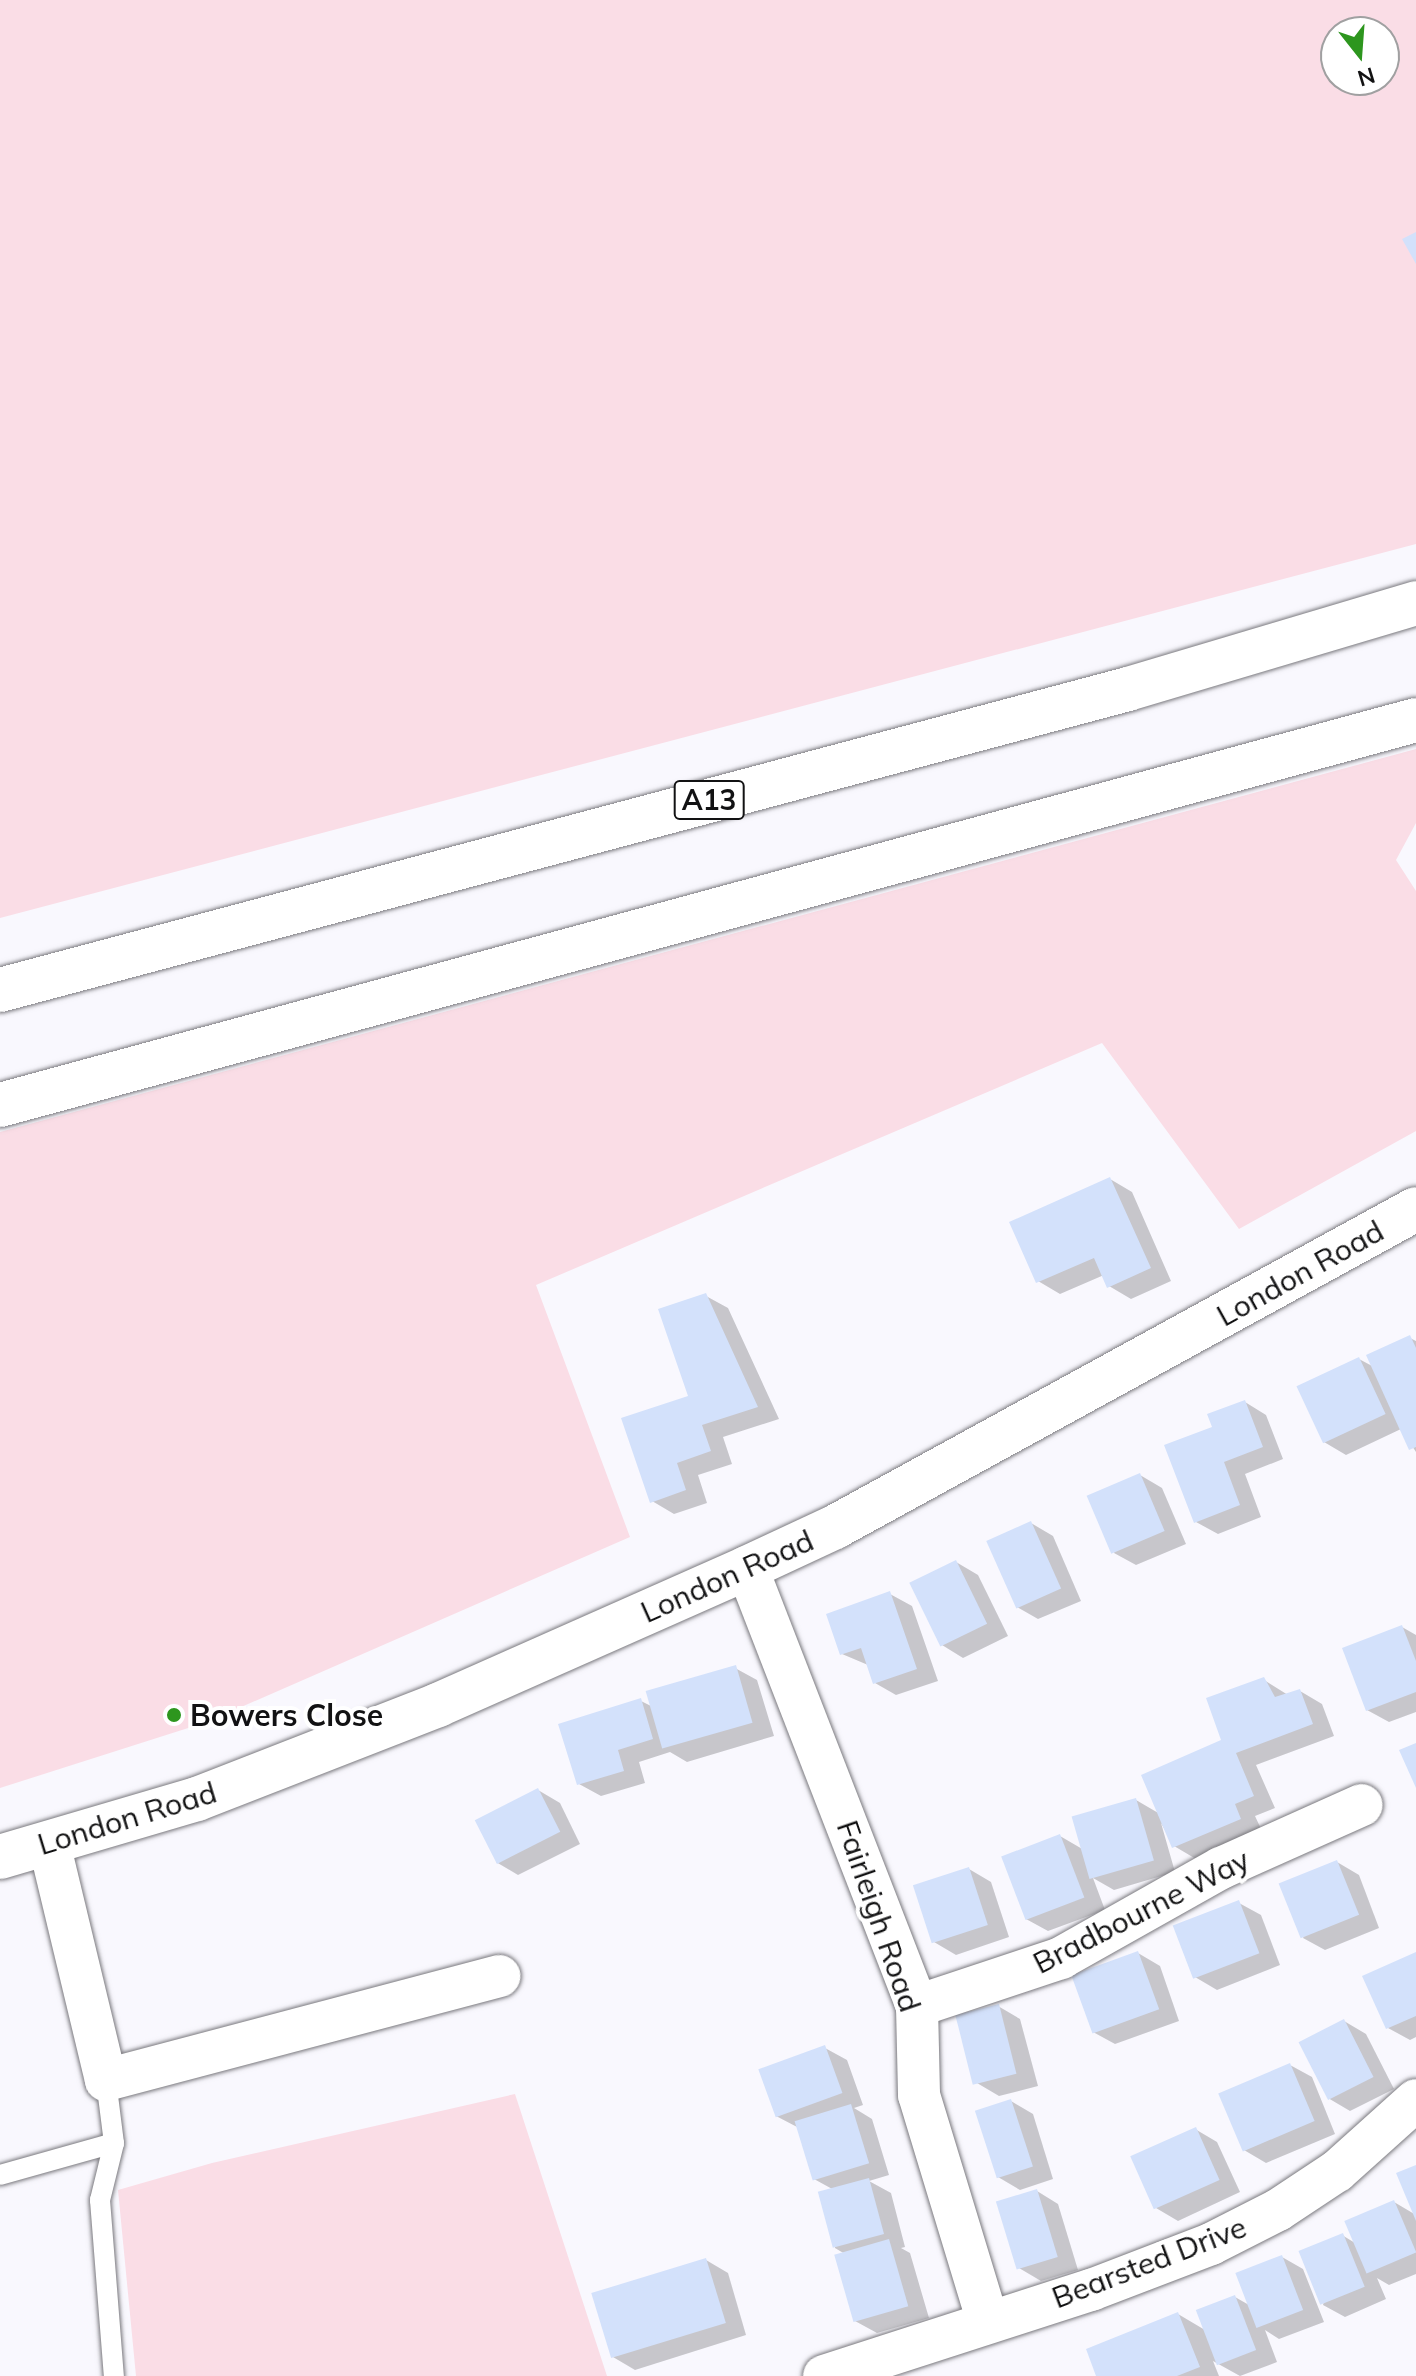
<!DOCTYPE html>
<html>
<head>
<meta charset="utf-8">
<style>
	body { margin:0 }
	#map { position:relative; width:1416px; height:2376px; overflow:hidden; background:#f9f8fe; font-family:Mulish,sans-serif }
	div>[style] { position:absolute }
	.green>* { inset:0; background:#fadde6 }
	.shadow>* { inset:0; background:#0003 }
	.building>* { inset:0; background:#d3e1fb; transform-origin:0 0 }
	.roads { filter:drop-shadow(0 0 2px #7a797e) drop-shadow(0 0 2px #7a797e) }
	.service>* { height:20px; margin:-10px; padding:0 10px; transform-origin:10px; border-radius:10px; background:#fff }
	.minor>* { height:42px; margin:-21px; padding:0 21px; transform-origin:21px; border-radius:21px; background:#fff }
	.secondary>* { height:44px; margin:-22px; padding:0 22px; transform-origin:22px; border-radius:22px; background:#fff }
	.trunk>* { height:44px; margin:-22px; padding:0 22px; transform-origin:22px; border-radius:22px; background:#fff }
	.dots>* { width:22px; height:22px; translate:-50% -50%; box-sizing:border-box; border:4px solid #fff; border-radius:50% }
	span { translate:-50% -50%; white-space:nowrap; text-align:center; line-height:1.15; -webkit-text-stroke:8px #fff; paint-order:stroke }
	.shield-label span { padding:2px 6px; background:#fff; border:2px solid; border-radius:6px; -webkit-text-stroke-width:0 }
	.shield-label { font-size:28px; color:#121213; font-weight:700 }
	.street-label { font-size:30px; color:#121213 }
	.poi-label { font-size:30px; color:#121213; font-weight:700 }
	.left { translate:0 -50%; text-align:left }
	.north { position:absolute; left:1320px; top:16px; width:80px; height:80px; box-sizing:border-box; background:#fff; border:2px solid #a0a0a1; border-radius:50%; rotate:163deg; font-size:22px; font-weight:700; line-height:32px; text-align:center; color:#121213 }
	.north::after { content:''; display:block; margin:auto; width:28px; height:36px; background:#2d961e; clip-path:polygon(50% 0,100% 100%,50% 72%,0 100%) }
</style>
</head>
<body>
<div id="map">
	<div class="green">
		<i style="clip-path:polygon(evenodd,0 0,1416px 0,1416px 544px,0 918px,0 0,1336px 32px,1384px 32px,1384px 80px,1336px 80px,1336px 32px)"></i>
		<i style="clip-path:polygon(1416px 749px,1416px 823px,1396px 860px,1416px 891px,1416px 1131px,1239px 1229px,1102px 1043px,536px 1285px,630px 1537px,207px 1722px,0 1788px,0 1132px)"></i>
		<i style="clip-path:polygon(515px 2094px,607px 2376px,136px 2376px,118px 2190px,212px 2163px)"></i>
	</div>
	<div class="shadow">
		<i style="clip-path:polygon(1110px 1179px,1132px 1192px,1171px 1281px,1131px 1299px,1109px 1286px,1104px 1275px,1060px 1294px,1038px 1281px)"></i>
		<i style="clip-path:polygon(706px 1296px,728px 1308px,779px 1419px,723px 1437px,732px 1464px,698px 1475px,707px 1503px,674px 1514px,652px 1501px,690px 1397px)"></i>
		<i style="clip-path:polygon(1410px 1338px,1416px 1341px,1416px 1452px,1401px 1429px,1346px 1455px,1324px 1442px,1359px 1359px,1374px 1367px)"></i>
		<i style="clip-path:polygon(1245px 1402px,1266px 1415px,1283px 1459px,1245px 1474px,1261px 1517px,1218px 1534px,1196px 1522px,1214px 1428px)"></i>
		<i style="clip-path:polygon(1140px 1475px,1162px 1488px,1186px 1544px,1136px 1565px,1114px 1553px)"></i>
		<i style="clip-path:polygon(1031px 1523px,1053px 1536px,1081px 1601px,1038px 1619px,1017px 1607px)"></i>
		<i style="clip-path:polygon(956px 1562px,978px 1575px,1008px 1636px,963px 1658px,942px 1645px)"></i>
		<i style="clip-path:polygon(890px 1594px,912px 1606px,938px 1681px,896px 1695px,875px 1683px,868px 1665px,842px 1654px)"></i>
		<i style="clip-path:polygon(1402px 1627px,1416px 1635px,1416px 1712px,1389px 1722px,1367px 1710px)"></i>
		<i style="clip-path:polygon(735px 1668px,757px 1680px,774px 1736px,687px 1762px,670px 1752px,639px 1762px,645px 1783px,601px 1796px,579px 1784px,641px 1701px,653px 1707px)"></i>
		<i style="clip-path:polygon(1264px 1680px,1288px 1695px,1300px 1691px,1322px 1704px,1334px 1736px,1256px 1765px,1275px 1808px,1255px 1816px,1262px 1831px,1196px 1859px,1174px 1846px,1161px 1823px,1175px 1872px,1114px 1890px,1093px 1878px,1105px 1910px,1048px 1931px,1026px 1919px,1060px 1836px,1084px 1850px,1136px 1800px,1160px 1814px,1224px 1741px)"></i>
		<i style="clip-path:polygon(538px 1790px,560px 1803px,580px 1844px,518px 1875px,496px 1862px)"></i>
		<i style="clip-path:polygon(1337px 1862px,1359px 1875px,1379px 1928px,1325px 1950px,1303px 1938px)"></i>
		<i style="clip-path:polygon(969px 1869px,991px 1882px,1009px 1937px,956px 1955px,934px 1942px)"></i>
		<i style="clip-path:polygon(1239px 1903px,1261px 1915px,1280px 1965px,1217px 1990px,1195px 1977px)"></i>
		<i style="clip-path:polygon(1138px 1953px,1160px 1966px,1179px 2021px,1115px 2044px,1093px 2032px)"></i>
		<i style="clip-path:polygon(1416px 1954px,1416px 2037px,1410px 2040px,1388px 2028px)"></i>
		<i style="clip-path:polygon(998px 2006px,1020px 2019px,1038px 2086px,999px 2096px,977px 2083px)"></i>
		<i style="clip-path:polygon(1344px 2021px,1366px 2034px,1394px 2089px,1350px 2111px,1328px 2098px)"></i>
		<i style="clip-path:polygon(825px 2048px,847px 2060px,863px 2105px,854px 2108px,872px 2119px,889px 2175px,869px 2181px,891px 2193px,905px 2247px,901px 2248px,910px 2253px,929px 2318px,877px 2333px,855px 2321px,845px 2254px,835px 2248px,834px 2190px,814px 2179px,799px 2128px,776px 2116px)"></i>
		<i style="clip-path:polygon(1290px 2065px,1312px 2077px,1335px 2134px,1266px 2163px,1244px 2150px)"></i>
		<i style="clip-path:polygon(1011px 2101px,1033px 2114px,1053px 2179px,1020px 2190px,998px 2177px)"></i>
		<i style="clip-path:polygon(1195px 2129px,1217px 2142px,1240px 2192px,1178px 2221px,1156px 2208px)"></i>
		<i style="clip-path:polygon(1416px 2167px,1416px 2274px,1389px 2285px,1377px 2278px,1386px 2299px,1345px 2317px,1323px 2305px,1342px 2235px,1355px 2243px,1394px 2202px,1416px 2215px)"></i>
		<i style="clip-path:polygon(1037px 2191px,1058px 2204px,1078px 2270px,1041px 2281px,1019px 2268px)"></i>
		<i style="clip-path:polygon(1282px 2257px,1303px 2269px,1324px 2322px,1279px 2339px,1265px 2330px,1277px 2362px,1240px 2376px,1213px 2361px,1219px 2376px,1098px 2376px,1178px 2314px,1205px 2330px,1235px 2297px,1249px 2305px)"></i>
		<i style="clip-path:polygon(706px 2260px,728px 2273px,746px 2335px,635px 2370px,613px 2357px)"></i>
	</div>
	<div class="building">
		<i style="clip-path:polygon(1416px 232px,1416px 264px,1402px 239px)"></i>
		<i style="clip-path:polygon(1110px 1177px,1151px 1268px,1107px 1288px,1094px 1258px,1036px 1283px,1009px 1222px)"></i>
		<i style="clip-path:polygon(706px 1293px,758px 1407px,702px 1425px,711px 1451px,677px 1463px,686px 1490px,650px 1503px,621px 1418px,688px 1396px,658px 1309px)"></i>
		<i style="clip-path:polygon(1410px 1335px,1416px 1348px,1416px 1447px,1409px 1450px,1366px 1355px)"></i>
		<i style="left:1359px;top:1357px;width:63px;height:69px;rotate:65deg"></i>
		<i style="clip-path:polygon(1245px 1400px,1263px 1447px,1224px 1462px,1240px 1505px,1194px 1523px,1164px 1445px,1212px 1427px,1207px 1414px)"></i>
		<i style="left:1140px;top:1473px;width:63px;height:58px;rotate:67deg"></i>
		<i style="left:1031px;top:1521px;width:74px;height:49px;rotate:66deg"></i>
		<i style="left:956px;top:1560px;width:71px;height:52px;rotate:64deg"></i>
		<i style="clip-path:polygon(890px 1591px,917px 1669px,873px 1684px,861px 1648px,840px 1655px,826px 1614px)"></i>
		<i style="clip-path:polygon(1402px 1625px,1416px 1661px,1416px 1692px,1366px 1711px,1342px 1648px)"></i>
		<i style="left:736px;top:1665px;width:60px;height:94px;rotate:74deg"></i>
		<i style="clip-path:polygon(1264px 1677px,1275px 1697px,1300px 1689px,1313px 1724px,1236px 1753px,1254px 1796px,1235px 1804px,1241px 1819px,1172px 1848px,1141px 1775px,1221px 1740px,1206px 1698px)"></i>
		<i style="clip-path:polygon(641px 1698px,653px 1739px,618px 1750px,624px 1771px,577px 1785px,558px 1724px)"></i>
		<i style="clip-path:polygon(1416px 1743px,1416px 1788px,1399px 1750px)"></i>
		<i style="left:538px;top:1788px;width:49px;height:71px;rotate:63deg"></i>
		<i style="left:1136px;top:1798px;width:65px;height:67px;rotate:74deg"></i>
		<i style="left:1060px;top:1834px;width:68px;height:63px;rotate:69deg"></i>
		<i style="left:1337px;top:1860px;width:59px;height:63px;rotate:68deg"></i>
		<i style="left:969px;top:1867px;width:61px;height:59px;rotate:72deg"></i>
		<i style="left:1239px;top:1900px;width:57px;height:71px;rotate:69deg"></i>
		<i style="left:1138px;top:1951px;width:62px;height:71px;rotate:70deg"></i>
		<i style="clip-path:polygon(1416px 1952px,1416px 2016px,1386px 2029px,1362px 1976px)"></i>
		<i style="left:999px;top:2004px;width:72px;height:45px;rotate:76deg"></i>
		<i style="left:1344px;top:2019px;width:65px;height:51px;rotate:63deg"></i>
		<i style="left:825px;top:2045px;width:51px;height:71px;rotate:70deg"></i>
		<i style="left:1290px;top:2063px;width:63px;height:78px;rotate:67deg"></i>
		<i style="left:1011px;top:2099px;width:71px;height:38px;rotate:72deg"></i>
		<i style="left:851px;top:2104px;width:62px;height:59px;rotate:73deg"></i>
		<i style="left:1196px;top:2127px;width:58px;height:72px;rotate:66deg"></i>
		<i style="clip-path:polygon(1416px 2165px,1416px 2221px,1396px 2173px)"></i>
		<i style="left:869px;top:2178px;width:58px;height:53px;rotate:75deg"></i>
		<i style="left:1037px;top:2189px;width:71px;height:43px;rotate:73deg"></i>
		<i style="left:1394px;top:2200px;width:57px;height:54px;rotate:67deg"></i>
		<i style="left:1343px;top:2233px;width:58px;height:48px;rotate:68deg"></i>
		<i style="left:889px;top:2239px;width:70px;height:57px;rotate:74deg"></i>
		<i style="left:1282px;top:2255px;width:59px;height:50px;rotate:69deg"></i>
		<i style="left:706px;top:2258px;width:68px;height:120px;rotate:73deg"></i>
		<i style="left:1235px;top:2295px;width:59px;height:42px;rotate:69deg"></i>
		<i style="clip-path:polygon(1178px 2312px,1200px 2367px,1177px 2376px,1096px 2376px,1086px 2349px)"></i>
	</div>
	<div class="roads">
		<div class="service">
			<i style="left:106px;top:2080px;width:64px;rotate:82.8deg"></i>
			<i style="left:114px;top:2143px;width:59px;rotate:103.8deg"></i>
			<i style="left:100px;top:2200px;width:177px;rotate:85.5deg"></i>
			<i style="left:0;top:2175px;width:118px;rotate:-15.7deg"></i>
		</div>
		<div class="minor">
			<i style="left:747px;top:1568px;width:470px;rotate:68.8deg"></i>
			<i style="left:917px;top:2006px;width:89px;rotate:88.7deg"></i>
			<i style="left:919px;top:2095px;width:234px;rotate:73.1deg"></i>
			<i style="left:49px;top:1843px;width:244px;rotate:76.5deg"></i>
			<i style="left:106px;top:2080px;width:407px;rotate:-14.8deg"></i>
			<i style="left:917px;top:2006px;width:152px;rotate:-18.4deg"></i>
			<i style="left:1061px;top:1958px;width:184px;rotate:-29.4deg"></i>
			<i style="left:1221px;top:1868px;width:154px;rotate:-24.1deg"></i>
			<i style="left:824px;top:2376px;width:281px;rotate:-17.9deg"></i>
			<i style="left:1091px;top:2290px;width:129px;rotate:-21deg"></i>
			<i style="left:1211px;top:2244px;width:75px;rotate:-26.9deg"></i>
			<i style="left:1278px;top:2210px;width:71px;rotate:-33.5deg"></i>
			<i style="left:1337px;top:2171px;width:106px;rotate:-41.9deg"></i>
		</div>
		<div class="secondary">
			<i style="left:0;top:1857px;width:205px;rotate:-16.4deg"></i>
			<i style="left:197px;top:1799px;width:259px;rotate:-21.3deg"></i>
			<i style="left:438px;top:1705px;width:338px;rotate:-23.9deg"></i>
			<i style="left:747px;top:1568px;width:97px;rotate:-25deg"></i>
			<i style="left:835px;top:1527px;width:662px;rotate:-28.69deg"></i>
		</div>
		<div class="trunk">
			<i style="left:0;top:990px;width:1167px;rotate:-14.94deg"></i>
			<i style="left:1128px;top:689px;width:301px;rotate:-16.6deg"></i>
			<i style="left:0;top:1105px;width:1467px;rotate:-15.21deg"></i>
		</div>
	</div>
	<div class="dots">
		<i style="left:174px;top:1715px;background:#2d961e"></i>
	</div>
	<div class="shield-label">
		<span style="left:709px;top:800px">A13</span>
	</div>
	<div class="street-label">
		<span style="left:1300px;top:1273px;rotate:-29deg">London Road</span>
		<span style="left:727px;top:1576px;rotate:-24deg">London Road</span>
		<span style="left:127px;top:1818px;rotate:-17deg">London Road</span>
		<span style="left:1141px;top:1911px;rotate:-27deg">Bradbourne Way</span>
		<span style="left:879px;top:1916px;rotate:71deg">Fairleigh Road</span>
		<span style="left:1149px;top:2262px;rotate:-21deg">Bearsted Drive</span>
	</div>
	<div class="poi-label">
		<span class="left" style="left:190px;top:1715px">Bowers Close</span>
	</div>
	<div class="north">N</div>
</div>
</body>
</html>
